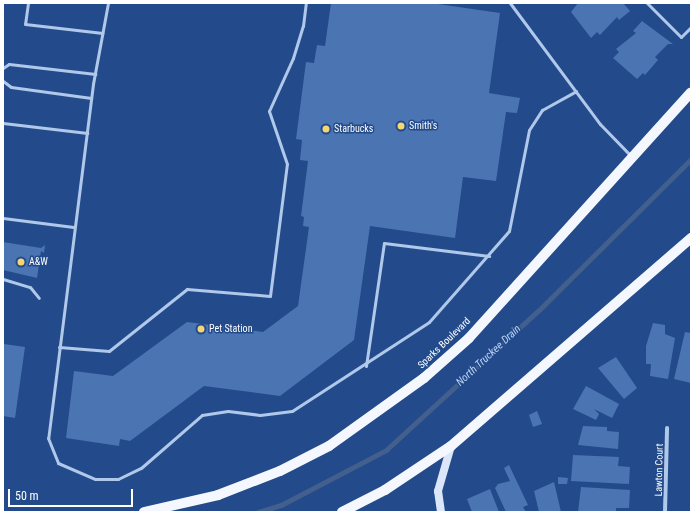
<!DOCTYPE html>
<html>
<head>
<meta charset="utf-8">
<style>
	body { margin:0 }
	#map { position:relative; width:694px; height:515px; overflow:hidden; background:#234b8b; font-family:"Roboto Condensed",sans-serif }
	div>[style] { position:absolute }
	.stream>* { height:5px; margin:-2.5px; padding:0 2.5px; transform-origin:2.5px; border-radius:2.5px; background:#435f8d }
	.building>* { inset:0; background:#4b74b2 }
	.lane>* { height:3px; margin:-1.5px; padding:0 1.5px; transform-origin:1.5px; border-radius:1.5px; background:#b0c8ea }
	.street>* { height:4px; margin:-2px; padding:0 2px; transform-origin:2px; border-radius:2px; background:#b0c8ea }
	.secondary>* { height:8px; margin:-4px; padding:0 4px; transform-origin:4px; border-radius:4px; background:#dbe6f8 }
	.primary>* { height:10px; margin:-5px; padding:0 5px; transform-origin:5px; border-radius:5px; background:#f4f8fe }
	.dots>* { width:11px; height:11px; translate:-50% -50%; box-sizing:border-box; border:2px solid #234b8b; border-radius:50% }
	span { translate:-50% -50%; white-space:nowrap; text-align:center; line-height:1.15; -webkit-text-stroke:3px #234b8b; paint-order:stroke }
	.poi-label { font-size:10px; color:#fff }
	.left { translate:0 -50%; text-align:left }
	.street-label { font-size:10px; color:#fff }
	.water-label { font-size:11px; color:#bcd2f2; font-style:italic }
	.frame { position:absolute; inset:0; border:4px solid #fff; pointer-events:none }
	.scale { position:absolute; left:8px; top:489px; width:125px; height:18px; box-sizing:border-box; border:2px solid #fff; border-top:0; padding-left:5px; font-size:12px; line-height:14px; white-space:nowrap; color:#fff; -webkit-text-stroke:3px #234b8b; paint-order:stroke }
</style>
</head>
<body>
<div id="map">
	<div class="stream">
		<i style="left:258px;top:512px;width:24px;rotate:-17deg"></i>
		<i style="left:281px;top:505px;width:119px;rotate:-27.6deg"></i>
		<i style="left:386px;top:450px;width:207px;rotate:-42.5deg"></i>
		<i style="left:539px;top:310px;width:214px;rotate:-44.8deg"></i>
	</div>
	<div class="building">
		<i style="clip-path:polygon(331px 3px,431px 3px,500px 13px,489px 93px,520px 98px,517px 113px,506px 112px,496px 181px,463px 177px,455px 238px,370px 226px,354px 340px,280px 396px,204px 386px,130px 441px,120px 439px,119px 446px,66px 438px,74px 371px,113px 376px,187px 322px,263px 332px,298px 306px,309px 227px,303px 226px,304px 217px,301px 216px,308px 161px,300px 160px,302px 140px,296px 139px,306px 62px,314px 63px,317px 45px,325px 46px)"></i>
		<i style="clip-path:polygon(578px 3px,623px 3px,630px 11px,619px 20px,617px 17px,600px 35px,597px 32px,591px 38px,571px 12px)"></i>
		<i style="clip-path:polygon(642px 21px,673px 44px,668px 44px,655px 57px,658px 60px,645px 75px,643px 73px,637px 79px,613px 58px,619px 52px,616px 49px,636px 33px,633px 31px)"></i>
		<i style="clip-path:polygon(3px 242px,41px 248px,45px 245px,44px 253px,41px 251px,37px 278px,3px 270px)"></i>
		<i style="clip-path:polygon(653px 323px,665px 325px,665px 334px,675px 338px,668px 379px,650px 376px,651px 364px,646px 364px,646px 346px)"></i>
		<i style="clip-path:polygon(685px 332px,691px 333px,691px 383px,674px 379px)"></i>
		<i style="clip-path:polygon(4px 344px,25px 347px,15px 418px,3px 416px)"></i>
		<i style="clip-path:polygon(616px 357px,637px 388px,624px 399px,598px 368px)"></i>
		<i style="clip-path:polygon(586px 386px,619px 404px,612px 418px,594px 409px,599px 414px,596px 420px,573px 409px)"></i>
		<i style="clip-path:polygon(537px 411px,542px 424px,533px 427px,529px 415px)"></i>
		<i style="clip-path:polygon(583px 426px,607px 427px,607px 431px,619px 432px,618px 449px,578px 445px)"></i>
		<i style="clip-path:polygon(573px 455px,619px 457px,618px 466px,630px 467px,629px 484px,571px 481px)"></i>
		<i style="clip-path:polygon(509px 465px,528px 505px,523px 507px,526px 512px,506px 512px,495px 488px,498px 484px,510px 481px,504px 468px)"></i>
		<i style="clip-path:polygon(558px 477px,568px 478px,567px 484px,558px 484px)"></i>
		<i style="clip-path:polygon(554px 482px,561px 512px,539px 512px,534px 491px)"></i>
		<i style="clip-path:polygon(581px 487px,630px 490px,629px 508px,616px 508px,616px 512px,578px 512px)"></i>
		<i style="clip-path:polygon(490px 489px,499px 512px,472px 512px,467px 499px)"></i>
	</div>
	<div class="lane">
		<i style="left:28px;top:3px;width:21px;rotate:98deg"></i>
		<i style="left:25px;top:24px;width:78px;rotate:6.7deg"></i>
		<i style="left:108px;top:3px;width:82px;rotate:100.5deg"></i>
		<i style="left:93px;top:84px;width:357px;rotate:97.2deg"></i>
		<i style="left:48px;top:438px;width:27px;rotate:68deg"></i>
		<i style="left:58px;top:463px;width:40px;rotate:23.4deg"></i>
		<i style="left:95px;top:479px;width:23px"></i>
		<i style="left:118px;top:479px;width:25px;rotate:-26deg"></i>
		<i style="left:141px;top:468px;width:81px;rotate:-41deg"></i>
		<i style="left:202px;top:415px;width:26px;rotate:-9deg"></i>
		<i style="left:228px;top:411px;width:32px;rotate:7deg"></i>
		<i style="left:260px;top:415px;width:32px;rotate:-7deg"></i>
		<i style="left:292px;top:411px;width:163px;rotate:-33deg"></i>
		<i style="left:429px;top:322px;width:121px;rotate:-48.7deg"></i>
		<i style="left:509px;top:231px;width:103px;rotate:-78.8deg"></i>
		<i style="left:529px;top:130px;width:24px;rotate:-57deg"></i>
		<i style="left:542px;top:110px;width:39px;rotate:-29deg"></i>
		<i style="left:510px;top:3px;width:151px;rotate:53.4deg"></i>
		<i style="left:600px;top:124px;width:43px;rotate:45.9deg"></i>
		<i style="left:647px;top:3px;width:48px;rotate:45deg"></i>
		<i style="left:681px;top:37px;width:14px;rotate:-45deg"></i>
		<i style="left:3px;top:68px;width:7px;rotate:-34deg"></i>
		<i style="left:9px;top:64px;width:87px;rotate:6.6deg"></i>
		<i style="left:3px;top:81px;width:10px;rotate:37deg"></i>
		<i style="left:11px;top:87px;width:81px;rotate:7.8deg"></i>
		<i style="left:3px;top:123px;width:85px;rotate:6.8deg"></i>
		<i style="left:3px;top:218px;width:71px;rotate:7.3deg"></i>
		<i style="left:3px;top:279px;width:28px;rotate:17deg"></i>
		<i style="left:30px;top:287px;width:14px;rotate:51deg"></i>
		<i style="left:59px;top:347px;width:50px;rotate:4.6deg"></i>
		<i style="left:109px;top:351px;width:100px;rotate:-38.5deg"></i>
		<i style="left:187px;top:289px;width:83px;rotate:4.8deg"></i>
		<i style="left:270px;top:296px;width:133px;rotate:-82.7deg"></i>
		<i style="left:287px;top:164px;width:56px;rotate:-108.8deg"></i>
		<i style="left:269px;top:111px;width:58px;rotate:-65.6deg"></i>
		<i style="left:293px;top:58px;width:34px;rotate:-73deg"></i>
		<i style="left:303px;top:26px;width:23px;rotate:-83deg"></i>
		<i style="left:366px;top:366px;width:124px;rotate:-81.7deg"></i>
		<i style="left:384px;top:243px;width:106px;rotate:7.1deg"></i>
	</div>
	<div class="street">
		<i style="left:665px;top:512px;width:84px;rotate:-88.6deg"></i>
	</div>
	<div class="secondary">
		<i style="left:441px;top:512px;width:21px;rotate:-98deg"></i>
		<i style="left:438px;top:491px;width:47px;rotate:-73.9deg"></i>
	</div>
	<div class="primary">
		<i style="left:144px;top:512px;width:76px;rotate:-12.9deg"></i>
		<i style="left:218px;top:495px;width:66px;rotate:-21.2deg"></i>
		<i style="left:280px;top:471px;width:55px;rotate:-27deg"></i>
		<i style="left:329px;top:446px;width:117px;rotate:-35.6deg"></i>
		<i style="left:424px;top:378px;width:60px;rotate:-41.6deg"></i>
		<i style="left:469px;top:338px;width:331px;rotate:-47.9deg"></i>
		<i style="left:342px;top:512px;width:48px;rotate:-27.1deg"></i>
		<i style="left:385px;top:490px;width:79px;rotate:-33.7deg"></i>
		<i style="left:451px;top:446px;width:318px;rotate:-40.9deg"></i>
	</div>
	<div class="dots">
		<i style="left:401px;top:126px;background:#f6d673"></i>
		<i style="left:326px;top:129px;background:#f6d673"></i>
		<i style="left:21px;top:262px;background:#f6d673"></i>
		<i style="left:201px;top:329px;background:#f6d673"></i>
	</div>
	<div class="poi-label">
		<span class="left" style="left:409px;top:126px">Smith's</span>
		<span class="left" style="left:334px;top:129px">Starbucks</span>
		<span class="left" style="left:29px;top:262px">A&amp;W</span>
		<span class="left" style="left:209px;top:329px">Pet Station</span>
	</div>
	<div class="street-label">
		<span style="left:444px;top:343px;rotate:-44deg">Sparks Boulevard</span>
		<span style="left:659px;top:470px;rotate:-89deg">Lawton Court</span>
	</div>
	<div class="water-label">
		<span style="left:489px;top:356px;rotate:-43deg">North Truckee Drain</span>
	</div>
	<div class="frame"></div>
	<div class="scale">50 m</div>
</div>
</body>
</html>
